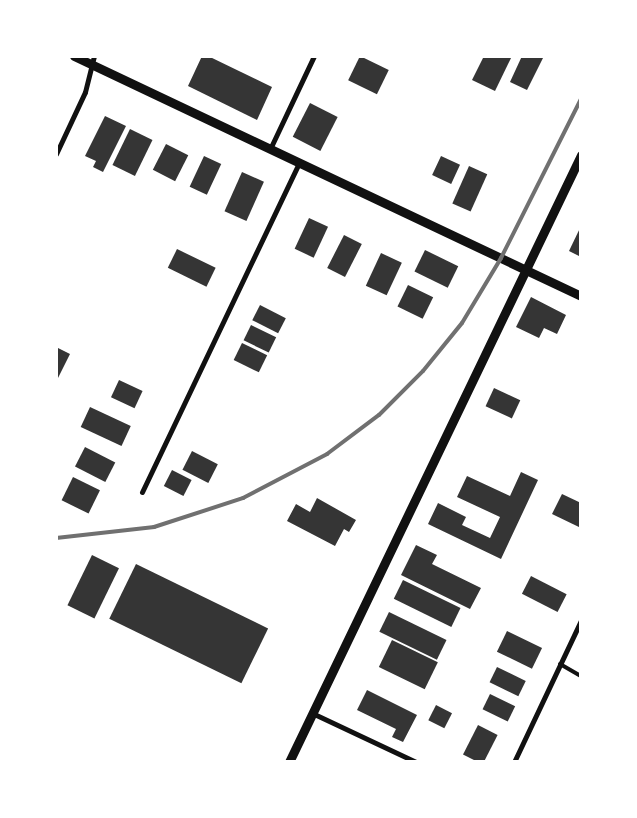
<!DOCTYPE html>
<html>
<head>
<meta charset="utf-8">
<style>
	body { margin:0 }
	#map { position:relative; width:637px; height:818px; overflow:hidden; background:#fff; font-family:"IBM Plex Serif",serif }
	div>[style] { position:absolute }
	.building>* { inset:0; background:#353535; transform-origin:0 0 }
	.service>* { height:4px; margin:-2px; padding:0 2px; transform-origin:2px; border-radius:2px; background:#111 }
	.minor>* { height:5px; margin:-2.5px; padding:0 2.5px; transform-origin:2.5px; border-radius:2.5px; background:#111 }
	.tertiary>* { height:9px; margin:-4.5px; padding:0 4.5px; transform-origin:4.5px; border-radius:4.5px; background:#111 }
	.rail>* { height:4px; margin:-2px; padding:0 2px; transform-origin:2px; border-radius:2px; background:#707070 }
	span { translate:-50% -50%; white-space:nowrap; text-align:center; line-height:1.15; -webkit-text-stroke:4px #fff; paint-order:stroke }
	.frame { position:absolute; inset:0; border:58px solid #fff; pointer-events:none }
</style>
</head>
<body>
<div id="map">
	<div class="building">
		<i style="clip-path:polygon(202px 56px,208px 56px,272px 87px,257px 120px,188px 86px)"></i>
		<i style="left:360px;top:56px;width:32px;height:27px;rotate:26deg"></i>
		<i style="clip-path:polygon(484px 56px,512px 56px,495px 91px,472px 80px)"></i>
		<i style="clip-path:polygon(522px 56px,544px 56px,527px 90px,510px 82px)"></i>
		<i style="left:310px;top:103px;width:31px;height:38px;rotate:27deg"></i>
		<i style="clip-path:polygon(105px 116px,126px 126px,103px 172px,93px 167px,96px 161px,85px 156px)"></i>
		<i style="left:130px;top:129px;width:25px;height:40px;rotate:26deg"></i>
		<i style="left:166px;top:144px;width:25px;height:29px;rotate:27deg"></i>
		<i style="left:204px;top:156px;width:19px;height:34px;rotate:25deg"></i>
		<i style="left:441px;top:156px;width:21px;height:21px;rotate:25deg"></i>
		<i style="left:469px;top:166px;width:20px;height:41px;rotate:24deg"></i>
		<i style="left:242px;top:172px;width:24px;height:43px;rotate:24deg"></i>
		<i style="left:309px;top:218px;width:21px;height:34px;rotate:25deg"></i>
		<i style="clip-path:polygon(581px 226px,581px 257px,569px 251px)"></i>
		<i style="left:344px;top:235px;width:20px;height:37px;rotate:27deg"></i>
		<i style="left:177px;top:249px;width:43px;height:21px;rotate:26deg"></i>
		<i style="left:425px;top:250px;width:37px;height:24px;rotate:26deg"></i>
		<i style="left:381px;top:253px;width:23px;height:36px;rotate:25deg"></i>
		<i style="left:408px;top:285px;width:28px;height:24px;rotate:26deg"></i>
		<i style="clip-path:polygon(531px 297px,566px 315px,557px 334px,544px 328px,539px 338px,516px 327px)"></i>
		<i style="left:260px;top:305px;width:29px;height:17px;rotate:27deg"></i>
		<i style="left:251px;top:325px;width:28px;height:17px;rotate:26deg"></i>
		<i style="left:242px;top:343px;width:28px;height:19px;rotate:26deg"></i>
		<i style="clip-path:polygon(56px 347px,70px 354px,58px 378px,56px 378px)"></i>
		<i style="left:119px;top:380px;width:26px;height:19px;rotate:25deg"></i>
		<i style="left:494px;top:388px;width:29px;height:20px;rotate:25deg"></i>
		<i style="left:90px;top:407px;width:45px;height:22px;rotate:25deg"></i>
		<i style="left:85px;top:447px;width:34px;height:22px;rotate:27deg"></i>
		<i style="left:192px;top:451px;width:29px;height:21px;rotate:27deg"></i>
		<i style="left:172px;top:470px;width:22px;height:18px;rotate:27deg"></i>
		<i style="clip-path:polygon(521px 472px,538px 480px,501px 559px,428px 524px,438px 503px,466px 517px,462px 525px,490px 538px,500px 517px,457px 497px,467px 476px,510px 496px)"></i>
		<i style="left:73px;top:477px;width:30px;height:26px;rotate:26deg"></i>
		<i style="clip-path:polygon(562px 494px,581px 503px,581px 528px,552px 514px)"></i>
		<i style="clip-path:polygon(317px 498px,356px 520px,349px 532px,344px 529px,335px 546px,287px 521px,296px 504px,310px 512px)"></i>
		<i style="clip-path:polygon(416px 545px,437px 555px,432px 564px,481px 588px,470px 609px,401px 575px)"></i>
		<i style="left:92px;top:555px;width:30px;height:56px;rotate:26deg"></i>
		<i style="left:136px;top:564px;width:147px;height:61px;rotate:26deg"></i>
		<i style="left:531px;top:576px;width:40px;height:20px;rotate:27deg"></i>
		<i style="left:403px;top:580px;width:64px;height:21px;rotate:26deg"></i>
		<i style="left:389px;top:612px;width:64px;height:22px;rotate:26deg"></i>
		<i style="left:507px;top:631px;width:39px;height:23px;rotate:26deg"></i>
		<i style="left:392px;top:640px;width:51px;height:30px;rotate:26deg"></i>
		<i style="left:497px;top:667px;width:32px;height:17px;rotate:26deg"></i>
		<i style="clip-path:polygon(367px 690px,417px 715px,403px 742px,392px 737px,396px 729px,357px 710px)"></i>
		<i style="left:490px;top:694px;width:28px;height:17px;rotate:26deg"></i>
		<i style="left:436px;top:705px;width:18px;height:17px;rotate:27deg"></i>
		<i style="left:478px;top:725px;width:22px;height:33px;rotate:27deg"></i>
	</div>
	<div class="service">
		<i style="left:560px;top:664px;width:24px;rotate:30deg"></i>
	</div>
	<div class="minor">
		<i style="left:270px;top:149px;width:103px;rotate:-64.7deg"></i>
		<i style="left:56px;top:154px;width:68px;rotate:-64.9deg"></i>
		<i style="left:85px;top:92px;width:37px;rotate:-76deg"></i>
		<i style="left:142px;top:492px;width:365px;rotate:-64.5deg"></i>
		<i style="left:312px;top:713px;width:115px;rotate:25.2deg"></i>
		<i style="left:514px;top:762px;width:157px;rotate:-64.7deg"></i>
	</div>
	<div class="tertiary">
		<i style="left:74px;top:56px;width:561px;rotate:25.33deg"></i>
		<i style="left:289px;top:762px;width:674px;rotate:-64.31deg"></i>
	</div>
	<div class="rail">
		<i style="left:56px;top:538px;width:99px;rotate:-6.4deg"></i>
		<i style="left:154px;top:527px;width:94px;rotate:-18deg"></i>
		<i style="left:243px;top:498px;width:95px;rotate:-27.6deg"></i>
		<i style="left:327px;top:454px;width:65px;rotate:-36.9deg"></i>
		<i style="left:379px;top:415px;width:62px;rotate:-45deg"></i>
		<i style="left:423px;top:371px;width:62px;rotate:-50.9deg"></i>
		<i style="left:462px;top:323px;width:76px;rotate:-59deg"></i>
		<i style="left:501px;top:258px;width:178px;rotate:-63.3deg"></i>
	</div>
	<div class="frame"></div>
</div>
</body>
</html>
